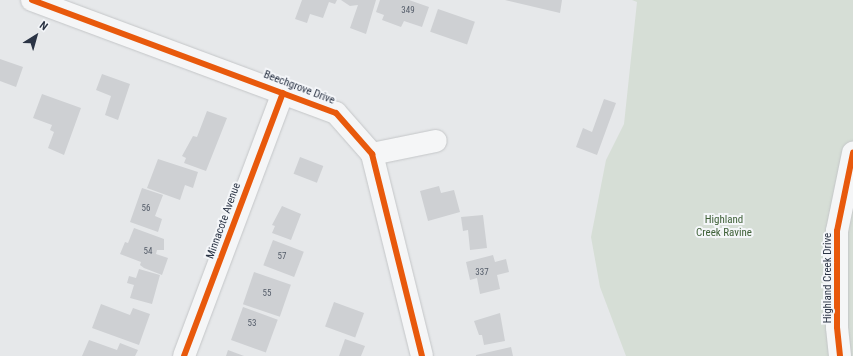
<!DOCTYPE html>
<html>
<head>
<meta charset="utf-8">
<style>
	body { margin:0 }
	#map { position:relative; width:853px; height:356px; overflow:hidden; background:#e6e8ea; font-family:"Roboto Condensed",sans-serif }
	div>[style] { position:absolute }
	.green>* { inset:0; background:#d6ded6 }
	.building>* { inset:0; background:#ced0d3; transform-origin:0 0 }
	.roads { filter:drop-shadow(0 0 1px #c4c6c8) drop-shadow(0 0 1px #c4c6c8) }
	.minor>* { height:22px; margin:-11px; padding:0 11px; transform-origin:11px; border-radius:11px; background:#f5f6f7 }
	.cycleway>* { height:6px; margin:-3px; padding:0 3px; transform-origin:3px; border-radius:3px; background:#e8590c }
	span { translate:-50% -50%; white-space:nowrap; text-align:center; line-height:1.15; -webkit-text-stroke:4px #f4f6f9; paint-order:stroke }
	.number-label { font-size:9px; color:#545c69 }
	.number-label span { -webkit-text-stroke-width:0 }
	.street-label { font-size:11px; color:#2b3445 }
	.park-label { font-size:11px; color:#3f6138 }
	.north { position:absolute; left:16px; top:16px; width:40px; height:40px; -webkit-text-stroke:3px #f4f6f9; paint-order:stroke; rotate:37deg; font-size:11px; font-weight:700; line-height:16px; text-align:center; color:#2b3445 }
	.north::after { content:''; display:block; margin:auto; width:14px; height:18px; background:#2b3445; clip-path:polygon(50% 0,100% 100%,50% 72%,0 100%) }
</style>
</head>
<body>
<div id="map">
	<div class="green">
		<i style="clip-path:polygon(632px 0,853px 0,853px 356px,626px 356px,600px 287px,591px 237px,606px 160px,624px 124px,637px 2px)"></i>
	</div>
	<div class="building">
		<i style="clip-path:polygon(302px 0,337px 0,335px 4px,329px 2px,323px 18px,310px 14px,307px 23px,295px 19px)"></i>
		<i style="clip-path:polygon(341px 0,376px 0,366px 34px,350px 28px,358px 5px,350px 6px)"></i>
		<i style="clip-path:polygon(380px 0,409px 0,429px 7px,422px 27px,404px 21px,401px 27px,382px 20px,384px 15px,376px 12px)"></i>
		<i style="clip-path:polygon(505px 0,562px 0,560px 13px)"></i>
		<i style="left:438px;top:9px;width:39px;height:24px;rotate:19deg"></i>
		<i style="clip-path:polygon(0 59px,23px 67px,16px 87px,0 81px)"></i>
		<i style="clip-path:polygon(102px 74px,130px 84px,118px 120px,105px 115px,111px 96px,96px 90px)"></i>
		<i style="clip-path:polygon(42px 94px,81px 108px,64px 155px,48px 148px,54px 132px,50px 130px,52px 125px,33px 118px)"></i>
		<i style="clip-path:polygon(604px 99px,616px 103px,597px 155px,576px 147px,583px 128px,592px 132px)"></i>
		<i style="clip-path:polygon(207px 111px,227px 118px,206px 171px,184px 163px,186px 158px,182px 156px,193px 136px,197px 137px)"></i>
		<i style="left:300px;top:157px;width:25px;height:18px;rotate:21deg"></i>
		<i style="clip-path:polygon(158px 159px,198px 172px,193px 188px,185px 185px,180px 200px,147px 188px)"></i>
		<i style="clip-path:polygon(439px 186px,441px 193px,454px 190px,460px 212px,428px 221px,420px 191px)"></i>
		<i style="clip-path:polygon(142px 188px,163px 195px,155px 216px,162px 219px,158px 232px,130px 222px)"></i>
		<i style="clip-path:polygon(282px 206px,301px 214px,291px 240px,272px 233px,275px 226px,272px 225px)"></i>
		<i style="clip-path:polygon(483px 215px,487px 248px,470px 250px,468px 230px,463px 231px,461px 217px)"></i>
		<i style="clip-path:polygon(134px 228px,164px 239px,164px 250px,157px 250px,156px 254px,168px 258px,162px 275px,144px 268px,140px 265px,141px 262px,120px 254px,125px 242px,128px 243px)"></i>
		<i style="left:273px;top:240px;width:33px;height:27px;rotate:21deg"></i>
		<i style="clip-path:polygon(493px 255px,495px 262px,506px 259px,509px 272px,497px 275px,500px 289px,480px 294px,477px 278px,470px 280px,466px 262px)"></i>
		<i style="clip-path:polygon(139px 269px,160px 275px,152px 304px,130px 298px,134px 285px,127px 283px,129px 276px,136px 278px)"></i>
		<i style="left:254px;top:272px;width:39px;height:34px;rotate:19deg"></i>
		<i style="left:334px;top:302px;width:32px;height:26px;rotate:20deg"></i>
		<i style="clip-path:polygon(101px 304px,130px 315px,133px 308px,150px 314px,139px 345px,92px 328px)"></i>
		<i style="left:243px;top:307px;width:37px;height:35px;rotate:20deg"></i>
		<i style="clip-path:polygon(500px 313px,505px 341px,484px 345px,482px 335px,479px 335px,474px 321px)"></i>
		<i style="clip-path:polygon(345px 339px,365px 346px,361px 356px,339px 356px)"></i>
		<i style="clip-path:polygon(89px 340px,117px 350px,120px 343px,138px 350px,135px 356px,82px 356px)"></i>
		<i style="clip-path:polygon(511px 347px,513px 356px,476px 356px,476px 355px)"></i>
		<i style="clip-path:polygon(228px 350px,244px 356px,226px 356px)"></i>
	</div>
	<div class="roads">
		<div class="minor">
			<i style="left:32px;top:0;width:324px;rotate:20.4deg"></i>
			<i style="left:336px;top:113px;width:55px;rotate:48.7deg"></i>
			<i style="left:372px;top:154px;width:208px;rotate:76.1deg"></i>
			<i style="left:372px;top:154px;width:65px;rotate:-11.5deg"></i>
			<i style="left:184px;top:356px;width:281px;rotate:-69.4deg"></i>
			<i style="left:840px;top:356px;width:29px;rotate:-96deg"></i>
			<i style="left:837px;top:327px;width:96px;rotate:-90deg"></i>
			<i style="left:837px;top:231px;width:80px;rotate:-78.4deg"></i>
		</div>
	</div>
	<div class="cycleway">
		<i style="left:32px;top:0;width:324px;rotate:20.4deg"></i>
		<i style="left:336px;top:113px;width:55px;rotate:48.7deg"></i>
		<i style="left:372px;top:154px;width:208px;rotate:76.1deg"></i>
		<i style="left:184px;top:356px;width:281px;rotate:-69.4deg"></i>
		<i style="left:840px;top:356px;width:29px;rotate:-96deg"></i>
		<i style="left:837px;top:327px;width:96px;rotate:-90deg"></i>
		<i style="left:837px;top:231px;width:80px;rotate:-78.4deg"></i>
	</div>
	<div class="number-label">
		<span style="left:408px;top:10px">349</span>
		<span style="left:146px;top:208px">56</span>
		<span style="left:148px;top:251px">54</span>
		<span style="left:282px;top:256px">57</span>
		<span style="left:482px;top:272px">337</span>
		<span style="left:267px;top:293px">55</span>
		<span style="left:252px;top:323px">53</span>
	</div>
	<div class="street-label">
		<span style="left:299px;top:88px;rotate:21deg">Beechgrove Drive</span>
		<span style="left:224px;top:221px;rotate:-70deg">Minnacote Avenue</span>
		<span style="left:828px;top:278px;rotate:-90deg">Highland Creek Drive</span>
	</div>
	<div class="park-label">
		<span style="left:724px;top:227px">Highland<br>Creek Ravine</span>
	</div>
	<div class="north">N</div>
</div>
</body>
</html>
